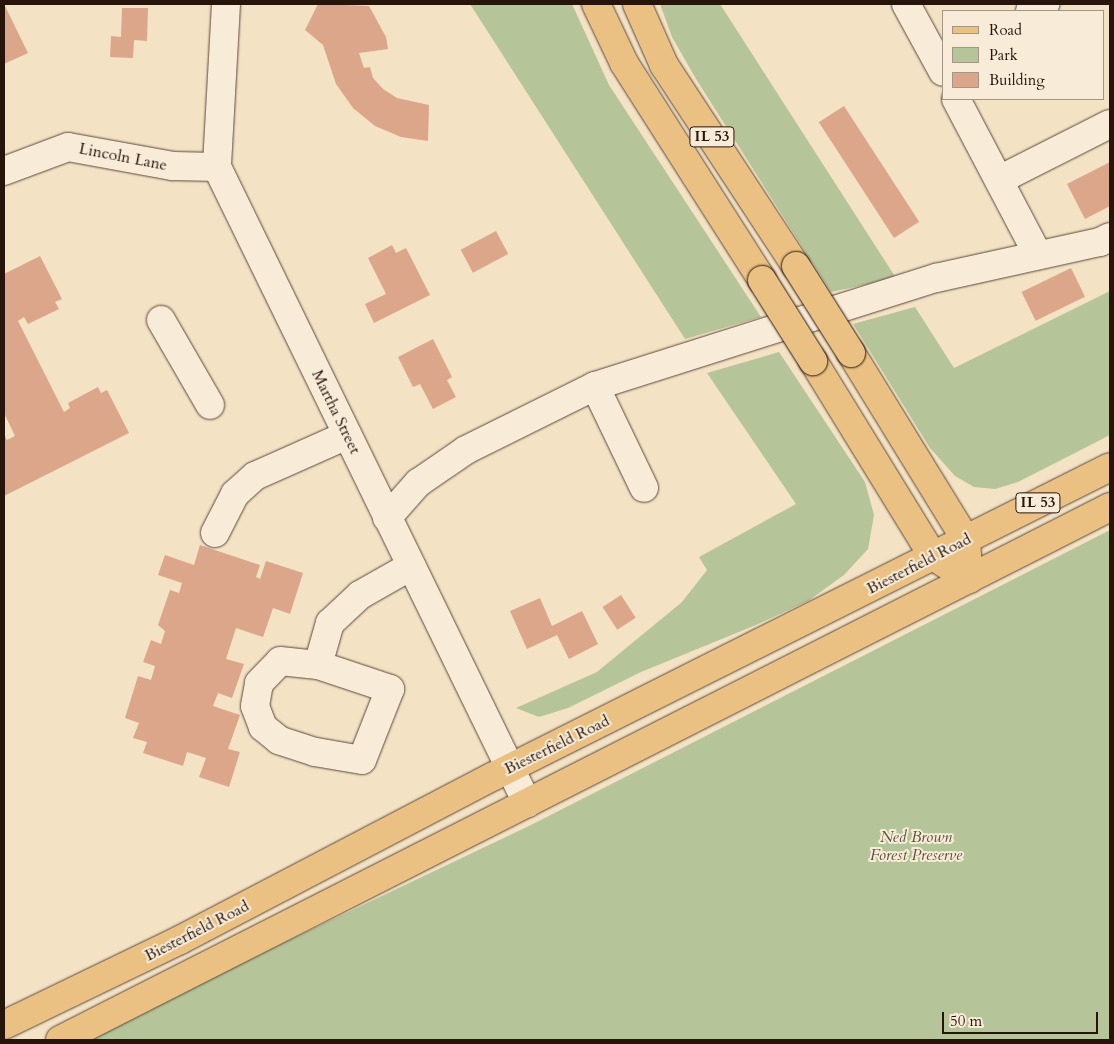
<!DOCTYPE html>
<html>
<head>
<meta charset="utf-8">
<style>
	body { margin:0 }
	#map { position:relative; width:1114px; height:1044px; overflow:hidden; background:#f4e2c5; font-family:Cardo,serif }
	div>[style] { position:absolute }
	.green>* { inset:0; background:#b5c499 }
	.building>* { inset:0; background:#dba689; transform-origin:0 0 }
	.roads { filter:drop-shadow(0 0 1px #5a483a) drop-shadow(0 0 1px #5a483a) }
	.minor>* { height:28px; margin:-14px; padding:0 14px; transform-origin:14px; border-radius:14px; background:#f8ecd9 }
	.major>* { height:28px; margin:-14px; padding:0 14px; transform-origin:14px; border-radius:14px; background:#eac182 }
	.highway>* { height:28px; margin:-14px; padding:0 14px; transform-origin:14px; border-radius:14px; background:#eac182 }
	.bridges { filter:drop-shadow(0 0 1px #27150b) drop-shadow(0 0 1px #27150b) }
	.highway-bridge>* { height:28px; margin:-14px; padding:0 14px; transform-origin:14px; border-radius:14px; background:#eac182 }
	span { translate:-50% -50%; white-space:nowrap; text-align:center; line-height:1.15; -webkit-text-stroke:4px #f8ecd9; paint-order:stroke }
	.shield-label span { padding:1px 4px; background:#f8ecd9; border:1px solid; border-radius:4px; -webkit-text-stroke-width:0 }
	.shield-label { font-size:15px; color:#27150b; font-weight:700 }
	.street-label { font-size:16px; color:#27150b }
	.park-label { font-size:16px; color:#59523d; font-style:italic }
	.frame { position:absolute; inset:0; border:5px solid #27150b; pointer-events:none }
	.legend { position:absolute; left:942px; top:10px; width:162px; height:90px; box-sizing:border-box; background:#f8ecd9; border:1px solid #a49687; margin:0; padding:6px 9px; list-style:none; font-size:15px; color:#27150b }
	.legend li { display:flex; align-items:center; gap:10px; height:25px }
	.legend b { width:25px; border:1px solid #a49687 }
	.scale { position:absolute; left:942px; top:1012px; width:156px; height:22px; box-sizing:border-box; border:2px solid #27150b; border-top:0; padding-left:6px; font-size:15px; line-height:18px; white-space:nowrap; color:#27150b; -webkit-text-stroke:4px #f8ecd9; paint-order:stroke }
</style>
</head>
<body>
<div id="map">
	<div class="green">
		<i style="clip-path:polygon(470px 4px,572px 4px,609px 85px,761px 317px,685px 339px)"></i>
		<i style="clip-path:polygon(660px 4px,720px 4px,896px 278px,831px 292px,696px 79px,672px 37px)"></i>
		<i style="clip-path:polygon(1110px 291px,1110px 435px,1018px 482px,995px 489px,974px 487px,955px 476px,930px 448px,853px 324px,915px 307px,954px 368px)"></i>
		<i style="clip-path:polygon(779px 352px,865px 482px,874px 515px,868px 549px,844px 575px,808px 601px,756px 625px,641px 672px,568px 708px,539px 717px,516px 708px,597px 672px,682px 602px,707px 570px,699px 557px,796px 504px,707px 373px)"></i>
		<i style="clip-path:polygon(1110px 530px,1110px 1040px,79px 1040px,533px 824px)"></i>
	</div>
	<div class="building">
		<i style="clip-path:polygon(4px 4px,28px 53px,4px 64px)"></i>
		<i style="clip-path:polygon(318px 4px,369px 6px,386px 37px,388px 49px,359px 53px,364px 68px,370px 67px,373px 78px,383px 89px,397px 98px,429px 105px,428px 141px,401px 137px,375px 126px,353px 108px,336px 84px,323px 45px,305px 30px)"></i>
		<i style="clip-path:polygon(122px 8px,148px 8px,147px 41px,134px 40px,133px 58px,110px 57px,111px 36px,121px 37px)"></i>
		<i style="left:844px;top:106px;width:138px;height:30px;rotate:57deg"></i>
		<i style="clip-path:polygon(1110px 162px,1110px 206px,1085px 219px,1067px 184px)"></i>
		<i style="left:496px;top:231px;width:26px;height:40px;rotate:62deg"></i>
		<i style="clip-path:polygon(392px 245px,396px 253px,406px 248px,430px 295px,374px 323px,365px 304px,386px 294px,368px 258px)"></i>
		<i style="clip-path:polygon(40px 256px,62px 299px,55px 302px,59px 309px,28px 324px,24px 317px,18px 321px,64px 412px,70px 408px,68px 403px,98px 387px,101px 393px,107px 390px,129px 433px,4px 496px,4px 434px,7px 440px,15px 436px,4px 413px,4px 274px)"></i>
		<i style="left:1071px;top:268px;width:32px;height:55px;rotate:64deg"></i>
		<i style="clip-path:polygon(433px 339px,452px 377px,447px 380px,456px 397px,433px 409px,420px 384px,413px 387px,398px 357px)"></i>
		<i style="clip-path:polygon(200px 545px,260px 565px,256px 577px,260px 579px,266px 561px,303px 573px,290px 614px,273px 608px,263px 637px,236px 628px,226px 659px,244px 664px,232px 698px,218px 693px,213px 706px,240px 715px,228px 749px,240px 752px,229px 787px,199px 777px,206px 758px,187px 752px,183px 766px,143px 753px,147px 742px,133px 738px,139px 723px,125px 718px,138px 676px,151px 680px,155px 666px,143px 662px,151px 640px,161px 644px,165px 631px,158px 625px,170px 590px,179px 593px,182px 583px,158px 575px,165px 555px,194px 565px)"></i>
		<i style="left:621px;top:595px;width:27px;height:22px;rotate:57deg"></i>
		<i style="clip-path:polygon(540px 598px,552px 626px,582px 611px,598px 644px,569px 659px,557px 635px,527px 649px,510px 611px)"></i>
	</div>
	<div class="roads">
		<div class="minor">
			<i style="left:226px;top:4px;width:163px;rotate:93.2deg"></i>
			<i style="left:217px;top:167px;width:708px;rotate:64.01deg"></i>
			<i style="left:906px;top:4px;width:77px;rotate:61.4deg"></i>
			<i style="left:1030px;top:11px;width:17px;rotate:-25deg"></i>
			<i style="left:956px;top:99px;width:176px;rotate:62.3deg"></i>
			<i style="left:4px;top:171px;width:68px;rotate:-20.6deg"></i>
			<i style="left:68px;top:147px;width:107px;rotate:10.3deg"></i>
			<i style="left:173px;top:166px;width:44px;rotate:1.3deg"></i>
			<i style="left:999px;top:180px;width:124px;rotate:-26.8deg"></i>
			<i style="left:161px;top:320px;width:98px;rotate:60deg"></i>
			<i style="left:595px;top:386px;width:113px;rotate:64.3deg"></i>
			<i style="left:387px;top:518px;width:47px;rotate:-48.5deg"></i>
			<i style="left:418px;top:483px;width:58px;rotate:-34.5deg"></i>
			<i style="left:466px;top:450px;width:144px;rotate:-26.4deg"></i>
			<i style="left:595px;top:386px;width:358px;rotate:-17.6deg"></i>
			<i style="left:936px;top:278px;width:168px;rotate:-12.4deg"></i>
			<i style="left:1100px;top:242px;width:11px;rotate:-27deg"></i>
			<i style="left:215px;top:533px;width:44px;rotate:-62.9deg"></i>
			<i style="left:235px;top:494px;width:27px;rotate:-42deg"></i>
			<i style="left:255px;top:476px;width:101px;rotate:-24deg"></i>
			<i style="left:318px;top:665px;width:76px;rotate:18.4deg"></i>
			<i style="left:390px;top:689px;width:76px;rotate:111.5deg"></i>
			<i style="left:362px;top:760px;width:48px;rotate:-170.3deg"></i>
			<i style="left:315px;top:752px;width:38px;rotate:-162deg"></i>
			<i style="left:279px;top:740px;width:21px;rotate:-141deg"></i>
			<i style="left:263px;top:727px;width:22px;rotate:-111deg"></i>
			<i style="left:255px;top:706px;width:23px;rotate:-80deg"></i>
			<i style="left:259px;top:683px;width:30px;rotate:-46deg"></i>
			<i style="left:280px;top:661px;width:38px;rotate:6deg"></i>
			<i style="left:318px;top:665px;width:44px;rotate:-74.1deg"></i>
			<i style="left:330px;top:623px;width:41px;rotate:-43deg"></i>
			<i style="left:360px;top:595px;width:59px;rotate:-29.6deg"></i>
		</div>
		<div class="major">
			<i style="left:4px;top:1025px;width:195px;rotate:-25.8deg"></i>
			<i style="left:180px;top:940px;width:352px;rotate:-27.6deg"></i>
			<i style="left:492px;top:777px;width:691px;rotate:-26.64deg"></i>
			<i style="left:60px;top:1040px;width:1178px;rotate:-26.91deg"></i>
		</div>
		<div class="highway">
			<i style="left:596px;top:4px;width:65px;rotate:64.6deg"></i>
			<i style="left:624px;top:63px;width:257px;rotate:57.5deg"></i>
			<i style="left:637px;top:4px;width:67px;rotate:66.1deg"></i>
			<i style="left:664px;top:65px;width:240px;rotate:56.7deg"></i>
			<i style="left:851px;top:353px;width:220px;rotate:58.4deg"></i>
			<i style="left:966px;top:540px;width:39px;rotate:86deg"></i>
			<i style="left:813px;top:361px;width:229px;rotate:58.4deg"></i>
			<i style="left:933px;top:556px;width:43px;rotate:32.6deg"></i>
		</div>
	</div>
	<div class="bridges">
		<div class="highway-bridge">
			<i style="left:796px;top:266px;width:103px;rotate:57.7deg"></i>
			<i style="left:762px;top:280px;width:96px;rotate:57.8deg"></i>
		</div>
	</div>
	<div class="shield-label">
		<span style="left:712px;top:137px">IL 53</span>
		<span style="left:1038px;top:503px">IL 53</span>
	</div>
	<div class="street-label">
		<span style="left:123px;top:157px;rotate:11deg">Lincoln Lane</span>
		<span style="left:336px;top:412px;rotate:64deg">Martha Street</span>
		<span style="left:919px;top:564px;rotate:-27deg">Biesterfield Road</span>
		<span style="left:557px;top:745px;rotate:-26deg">Biesterfield Road</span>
		<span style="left:197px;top:931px;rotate:-27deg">Biesterfield Road</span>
	</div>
	<div class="park-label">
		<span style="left:916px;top:846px">Ned Brown<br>Forest Preserve</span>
	</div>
	<div class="frame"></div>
	<ul class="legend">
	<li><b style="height:6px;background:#eac182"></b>Road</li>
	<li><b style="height:14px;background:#b5c499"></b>Park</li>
	<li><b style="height:14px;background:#dba689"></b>Building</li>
	</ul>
	<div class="scale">50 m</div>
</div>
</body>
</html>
